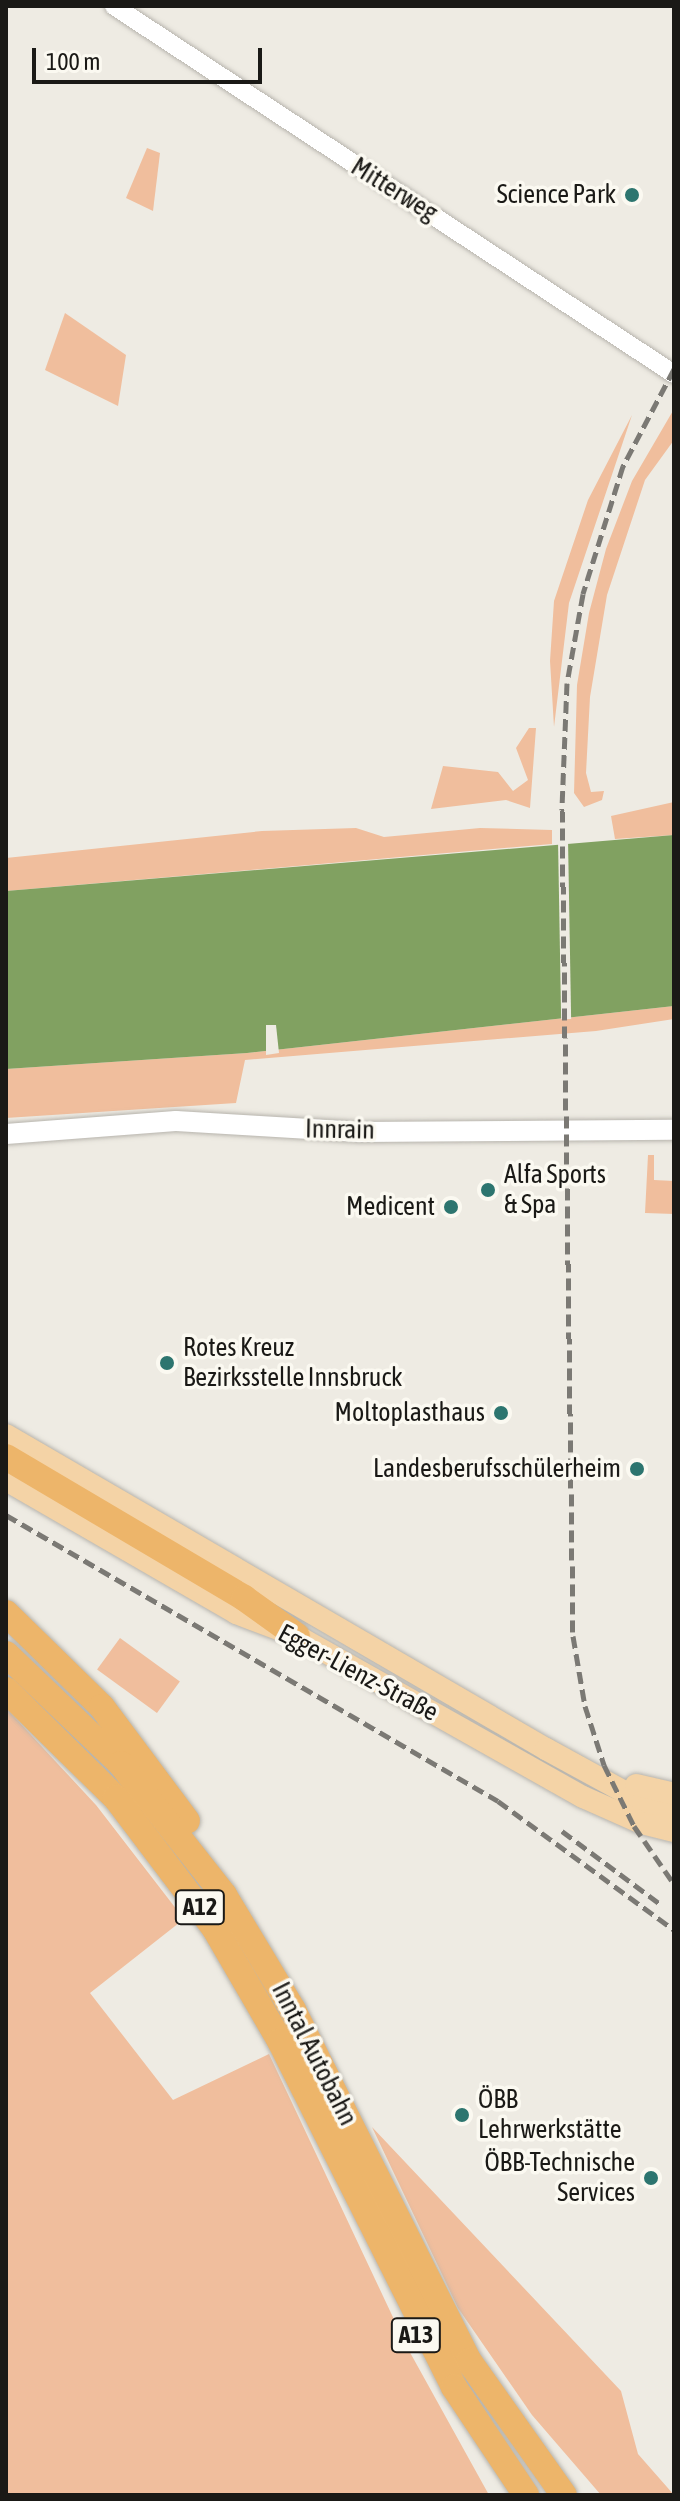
<!DOCTYPE html>
<html>
<head>
<meta charset="utf-8">
<style>
	body { margin:0 }
	#map { position:relative; width:680px; height:2501px; overflow:hidden; background:#eeebe3; font-family:"Asap Condensed",sans-serif }
	div>[style] { position:absolute }
	.green>* { inset:0; background:#f0be9d; transform-origin:0 0 }
	.water>* { inset:0; background:#81a161 }
	.pier>* { inset:0; background:#eeebe3; transform-origin:0 0 }
	.roads { filter:drop-shadow(0 0 2px #b7b4ad) drop-shadow(0 0 2px #b7b4ad) }
	.tertiary>* { height:18px; margin:-9px; padding:0 9px; transform-origin:9px; border-radius:9px; background:#fff }
	.secondary>* { height:20px; margin:-10px; padding:0 10px; transform-origin:10px; border-radius:10px; background:#fff }
	.primary>* { height:22px; margin:-11px; padding:0 11px; transform-origin:11px; border-radius:11px; background:#f4d3a6 }
	.motorway>* { height:26px; margin:-13px; padding:0 13px; transform-origin:13px; border-radius:13px; background:#edb56a }
	.rail>* { height:5px; margin-top:-2.5px; transform-origin:0; background:repeating-linear-gradient(90deg,#7b7974 0 12px,transparent 0 18px) }
	.dots>* { width:22px; height:22px; translate:-50% -50%; box-sizing:border-box; border:4px solid #fbf9f1; border-radius:50% }
	span { translate:-50% -50%; white-space:nowrap; text-align:center; line-height:1.15; -webkit-text-stroke:7px #fbf9f1; paint-order:stroke }
	.shield-label span { padding:2px 6px; background:#fbf9f1; border:2px solid; border-radius:6px; -webkit-text-stroke-width:0 }
	.shield-label { font-size:24px; color:#1a1916; font-weight:700 }
	.street-label { font-size:26px; color:#1a1916 }
	.poi-label { font-size:26px; color:#1a1916 }
	.right { translate:-100% -50%; text-align:right }
	.left { translate:0 -50%; text-align:left }
	.frame { position:absolute; inset:0; border:8px solid #1a1916; pointer-events:none }
	.scale { position:absolute; left:32px; top:48px; width:230px; height:36px; box-sizing:border-box; border:4px solid #1a1916; border-top:0; padding-left:10px; font-size:24px; line-height:28px; white-space:nowrap; color:#1a1916; -webkit-text-stroke:6px #fbf9f1; paint-order:stroke }
</style>
</head>
<body>
<div id="map">
	<div class="green">
		<i style="clip-path:polygon(147px 148px,160px 153px,153px 211px,126px 198px)"></i>
		<i style="clip-path:polygon(65px 313px,126px 355px,118px 406px,45px 370px)"></i>
		<i style="clip-path:polygon(674px 409px,674px 440px,645px 480px,607px 595px,590px 697px,586px 773px,591px 792px,604px 791px,602px 800px,584px 807px,574px 793px,577px 685px,589px 613px,606px 549px,632px 481px)"></i>
		<i style="clip-path:polygon(632px 415px,569px 603px,554px 727px,550px 661px,554px 601px,588px 500px)"></i>
		<i style="clip-path:polygon(529px 728px,536px 728px,530px 808px,506px 800px,431px 809px,443px 766px,498px 772px,513px 791px,528px 780px,516px 748px)"></i>
		<i style="clip-path:polygon(674px 802px,674px 835px,615px 839px,611px 816px)"></i>
		<i style="clip-path:polygon(356px 828px,384px 837px,480px 828px,552px 830px,552px 844px,6px 891px,6px 858px,262px 831px)"></i>
		<i style="clip-path:polygon(674px 1006px,674px 1019px,596px 1031px,245px 1060px,236px 1103px,6px 1118px,6px 1069px,247px 1053px)"></i>
		<i style="clip-path:polygon(648px 1155px,654px 1155px,654px 1180px,674px 1181px,674px 1214px,645px 1213px)"></i>
		<i style="left:120px;top:1638px;width:74px;height:39px;rotate:36deg"></i>
		<i style="clip-path:polygon(6px 1708px,96px 1805px,184px 1919px,90px 1993px,173px 2100px,269px 2054px,407px 2347px,489px 2495px,6px 2495px)"></i>
		<i style="clip-path:polygon(372px 2127px,621px 2391px,638px 2454px,674px 2495px,601px 2495px,532px 2415px,458px 2308px)"></i>
	</div>
	<div class="water">
		<i style="clip-path:polygon(674px 835px,674px 1006px,247px 1053px,6px 1069px,6px 891px)"></i>
	</div>
	<div class="pier">
		<i style="left:568px;top:839px;width:180px;height:10px;rotate:89deg"></i>
		<i style="clip-path:polygon(266px 1025px,276px 1025px,279px 1053px,266px 1055px)"></i>
	</div>
	<div class="roads">
		<div class="tertiary">
			<i style="left:114px;top:6px;width:670px;rotate:33.31deg"></i>
		</div>
		<div class="secondary">
			<i style="left:6px;top:1134px;width:170px;rotate:-4.4deg"></i>
			<i style="left:176px;top:1121px;width:184px;rotate:3.4deg"></i>
			<i style="left:360px;top:1132px;width:314px;rotate:-0.4deg"></i>
		</div>
		<div class="primary">
			<i style="left:6px;top:1435px;width:625px;rotate:30.18deg"></i>
			<i style="left:546px;top:1749px;width:106px;rotate:28.7deg"></i>
			<i style="left:639px;top:1800px;width:36px;rotate:16deg"></i>
			<i style="left:6px;top:1480px;width:266px;rotate:30deg"></i>
			<i style="left:236px;top:1613px;width:65px;rotate:20.7deg"></i>
			<i style="left:297px;top:1636px;width:328px;rotate:29.4deg"></i>
			<i style="left:583px;top:1797px;width:64px;rotate:23.8deg"></i>
			<i style="left:642px;top:1823px;width:33px;rotate:14deg"></i>
			<i style="left:636px;top:1785px;width:39px;rotate:13deg"></i>
		</div>
		<div class="motorway">
			<i style="left:6px;top:1457px;width:277px;rotate:30.6deg"></i>
			<i style="left:244px;top:1598px;width:65px;rotate:35.6deg"></i>
			<i style="left:6px;top:1613px;width:134px;rotate:44.4deg"></i>
			<i style="left:102px;top:1707px;width:142px;rotate:53.3deg"></i>
			<i style="left:6px;top:1654px;width:159px;rotate:43.7deg"></i>
			<i style="left:121px;top:1764px;width:167px;rotate:51.8deg"></i>
			<i style="left:224px;top:1895px;width:134px;rotate:59deg"></i>
			<i style="left:293px;top:2010px;width:393px;rotate:63.4deg"></i>
			<i style="left:469px;top:2361px;width:164px;rotate:54.7deg"></i>
			<i style="left:6px;top:1690px;width:154px;rotate:44.5deg"></i>
			<i style="left:116px;top:1798px;width:164px;rotate:52.9deg"></i>
			<i style="left:215px;top:1929px;width:129px;rotate:59.9deg"></i>
			<i style="left:280px;top:2041px;width:387px;rotate:63.3deg"></i>
			<i style="left:454px;top:2387px;width:130px;rotate:56.3deg"></i>
		</div>
	</div>
	<div class="rail">
		<i style="left:674px;top:369px;width:110px;rotate:117.7deg"></i>
		<i style="left:623px;top:466px;width:134px;rotate:107.4deg"></i>
		<i style="left:583px;top:594px;width:90px;rotate:100.2deg"></i>
		<i style="left:567px;top:683px;width:127px;rotate:92.3deg"></i>
		<i style="left:562px;top:810px;width:826px;rotate:89.24deg"></i>
		<i style="left:573px;top:1636px;width:71px;rotate:80.3deg"></i>
		<i style="left:585px;top:1706px;width:62px;rotate:72.1deg"></i>
		<i style="left:604px;top:1765px;width:68px;rotate:63.8deg"></i>
		<i style="left:634px;top:1826px;width:70px;rotate:55.4deg"></i>
		<i style="left:6px;top:1515px;width:569px;rotate:30.17deg"></i>
		<i style="left:498px;top:1801px;width:218px;rotate:36.2deg"></i>
		<i style="left:562px;top:1831px;width:121px;rotate:36.6deg"></i>
	</div>
	<div class="dots">
		<i style="left:632px;top:195px;background:#2d756f"></i>
		<i style="left:488px;top:1190px;background:#2d756f"></i>
		<i style="left:451px;top:1207px;background:#2d756f"></i>
		<i style="left:167px;top:1363px;background:#2d756f"></i>
		<i style="left:501px;top:1413px;background:#2d756f"></i>
		<i style="left:637px;top:1469px;background:#2d756f"></i>
		<i style="left:462px;top:2115px;background:#2d756f"></i>
		<i style="left:651px;top:2178px;background:#2d756f"></i>
	</div>
	<div class="shield-label">
		<span style="left:200px;top:1907px">A12</span>
		<span style="left:416px;top:2335px">A13</span>
	</div>
	<div class="street-label">
		<span style="left:394px;top:190px;rotate:32deg">Mitterweg</span>
		<span style="left:340px;top:1130px;rotate:1deg">Innrain</span>
		<span style="left:358px;top:1673px;rotate:28deg">Egger-Lienz-Straße</span>
		<span style="left:314px;top:2054px;rotate:63deg">Inntal Autobahn</span>
	</div>
	<div class="poi-label">
		<span class="right" style="left:616px;top:195px">Science Park</span>
		<span class="left" style="left:504px;top:1190px">Alfa Sports<br>&amp; Spa</span>
		<span class="right" style="left:435px;top:1207px">Medicent</span>
		<span class="left" style="left:183px;top:1363px">Rotes Kreuz<br>Bezirksstelle Innsbruck</span>
		<span class="right" style="left:485px;top:1413px">Moltoplasthaus</span>
		<span class="right" style="left:621px;top:1469px">Landesberufsschülerheim</span>
		<span class="left" style="left:478px;top:2115px">ÖBB<br>Lehrwerkstätte</span>
		<span class="right" style="left:635px;top:2178px">ÖBB-Technische<br>Services</span>
	</div>
	<div class="frame"></div>
	<div class="scale">100 m</div>
</div>
</body>
</html>
